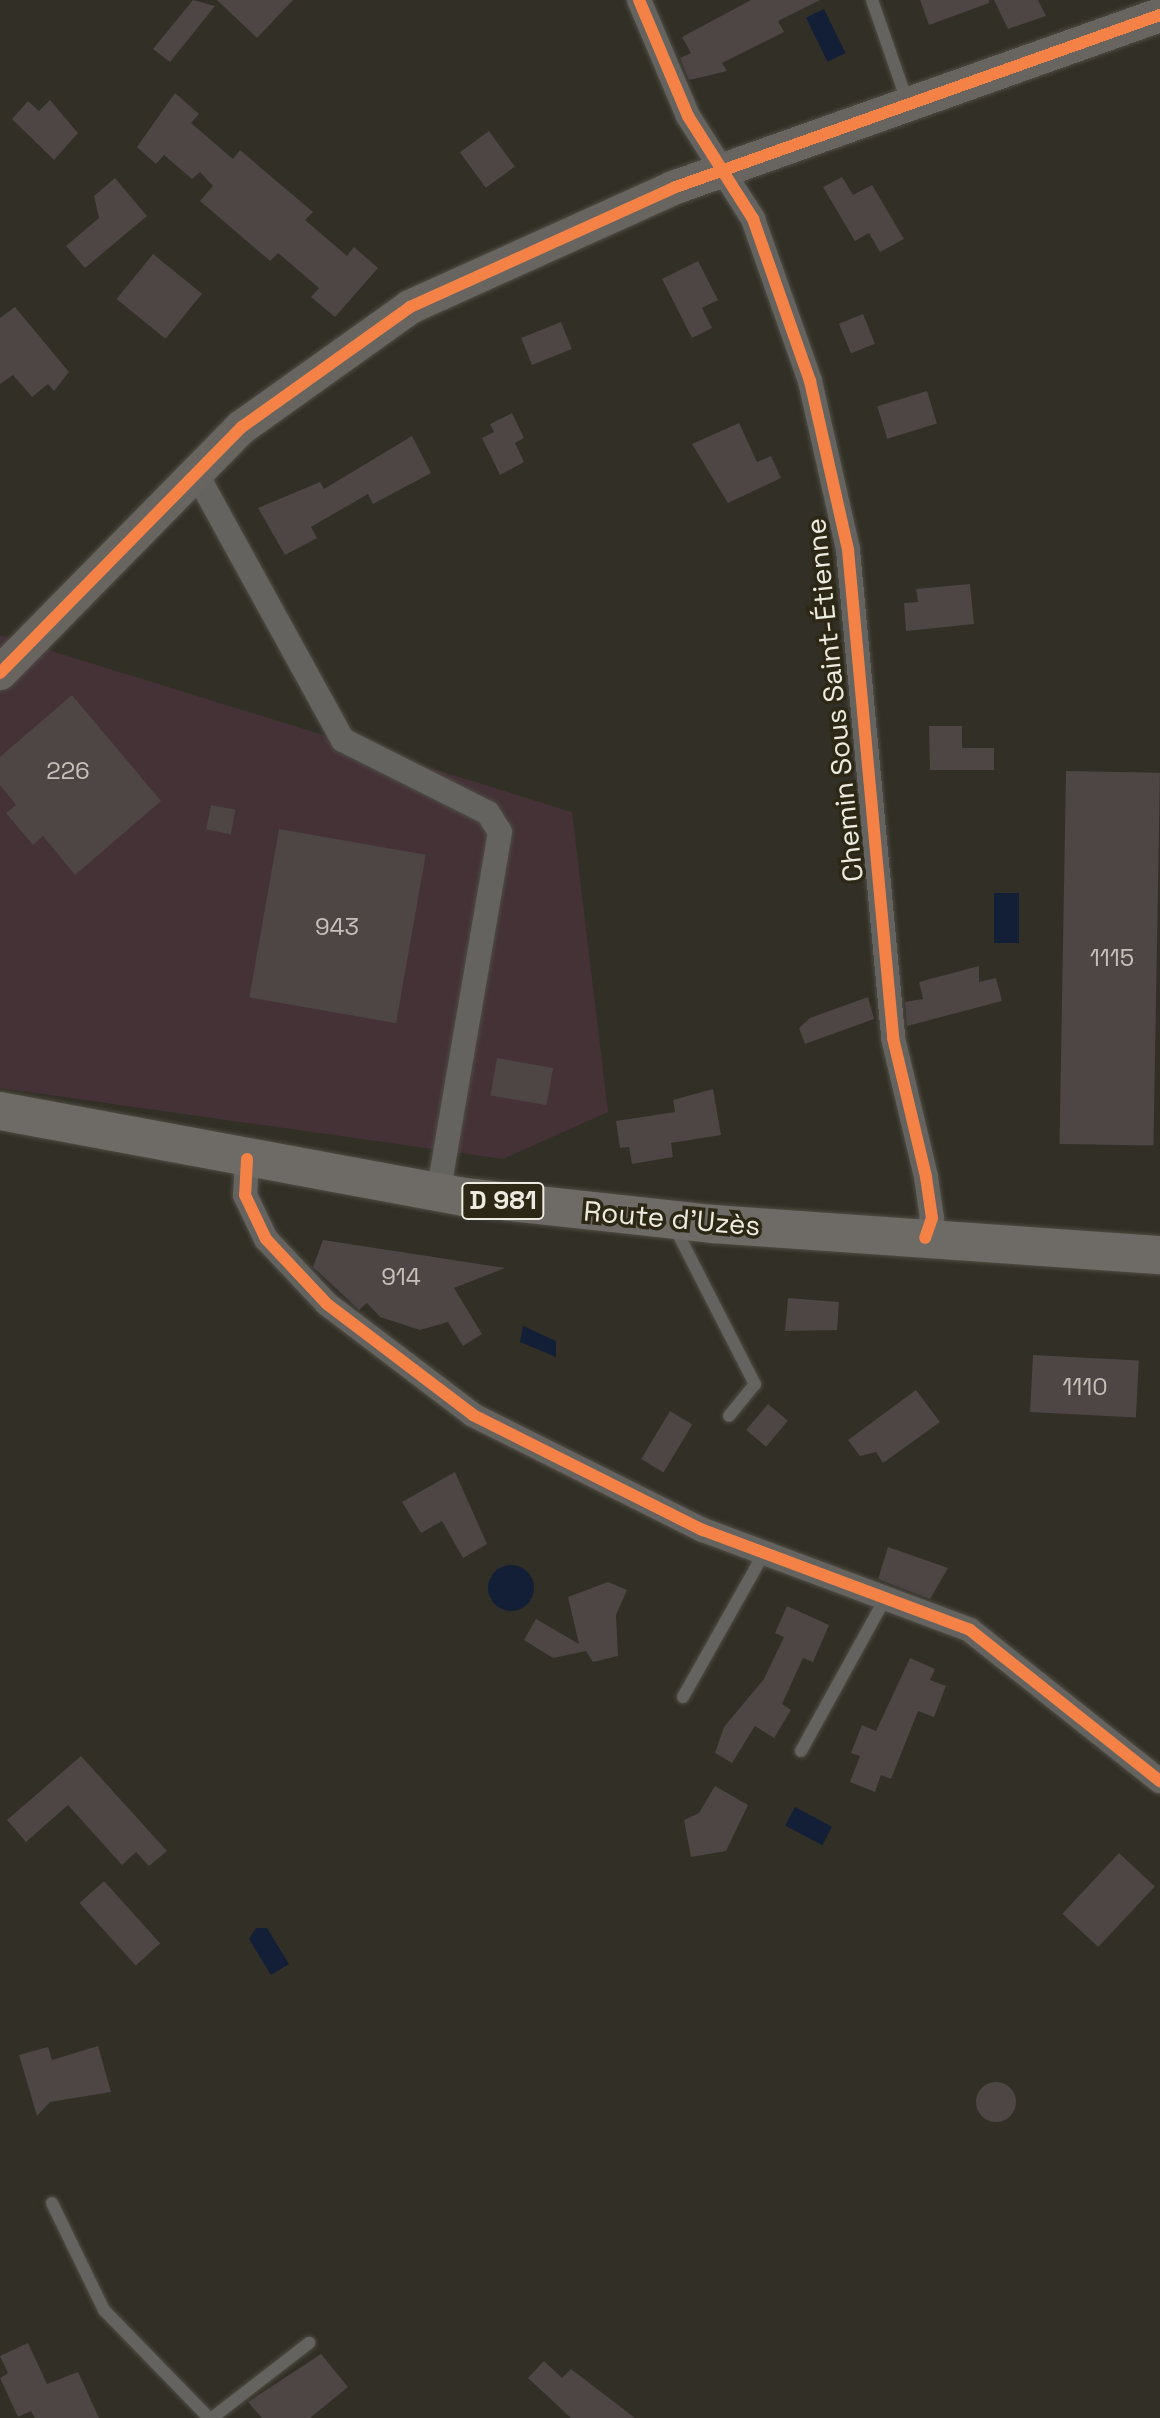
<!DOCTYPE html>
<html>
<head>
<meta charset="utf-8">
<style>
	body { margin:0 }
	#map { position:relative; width:1160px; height:2418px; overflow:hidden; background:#322f26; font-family:"Space Grotesk",sans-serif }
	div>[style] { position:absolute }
	.commercial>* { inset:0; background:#443237 }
	.water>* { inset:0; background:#131f37; transform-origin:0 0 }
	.round { border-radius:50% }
	.building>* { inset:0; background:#4e4545; transform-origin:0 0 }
	.roads { filter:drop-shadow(0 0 2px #4f4c44) drop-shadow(0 0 2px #4f4c44) }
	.lane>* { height:12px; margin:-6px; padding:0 6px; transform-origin:6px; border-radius:6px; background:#656360 }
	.street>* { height:24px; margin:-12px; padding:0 12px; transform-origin:12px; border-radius:12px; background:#656360 }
	.secondary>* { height:34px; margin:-17px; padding:0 17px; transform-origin:17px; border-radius:17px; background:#686560 }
	.primary>* { height:38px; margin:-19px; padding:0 19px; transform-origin:19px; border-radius:19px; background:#6e6b67 }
	.cycleway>* { height:12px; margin:-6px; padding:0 6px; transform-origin:6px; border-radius:6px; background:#f48246 }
	span { translate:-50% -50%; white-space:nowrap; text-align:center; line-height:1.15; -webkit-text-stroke:7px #2d2816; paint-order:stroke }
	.number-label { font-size:24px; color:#c5c1b8 }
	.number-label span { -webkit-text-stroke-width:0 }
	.shield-label span { padding:2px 6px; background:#2d2816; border:2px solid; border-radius:6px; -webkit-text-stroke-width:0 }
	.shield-label { font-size:26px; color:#edeadf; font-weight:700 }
	.street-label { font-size:28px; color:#edeadf }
</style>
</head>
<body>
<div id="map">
	<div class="commercial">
		<i style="clip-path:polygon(0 635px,572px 812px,608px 1112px,503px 1159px,0 1088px)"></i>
	</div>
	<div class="water">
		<i style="left:824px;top:9px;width:49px;height:20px;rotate:64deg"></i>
		<i style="left:994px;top:893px;width:25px;height:50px"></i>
		<i style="clip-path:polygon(523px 1326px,556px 1341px,556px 1357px,520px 1342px)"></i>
		<i class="round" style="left:488px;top:1565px;width:46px;height:46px"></i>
		<i style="left:795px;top:1807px;width:42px;height:21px;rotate:28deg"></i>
		<i style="clip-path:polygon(267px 1928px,289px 1964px,271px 1975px,249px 1939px,256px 1928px)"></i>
	</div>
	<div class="building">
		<i style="clip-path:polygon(193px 0,215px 6px,170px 62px,153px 49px)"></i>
		<i style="clip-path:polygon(217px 0,293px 0,257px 38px)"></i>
		<i style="clip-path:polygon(751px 0,820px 0,778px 21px,784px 32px,722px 63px,727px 71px,689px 80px,680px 58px,691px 53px,682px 37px)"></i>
		<i style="clip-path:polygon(920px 0,989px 0,989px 3px,929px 25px)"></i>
		<i style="clip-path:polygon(994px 0,1038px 0,1046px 16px,1008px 29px)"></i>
		<i style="clip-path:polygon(175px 93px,199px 114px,191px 123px,233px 159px,240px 150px,313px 212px,305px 220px,347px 256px,354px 247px,378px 268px,335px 317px,311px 297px,319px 288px,298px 270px,278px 253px,270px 261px,200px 201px,213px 186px,200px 172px,192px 179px,164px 155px,156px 164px,137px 147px)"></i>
		<i style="clip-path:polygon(50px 100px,78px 133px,54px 160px,12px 119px,28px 101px,39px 111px)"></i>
		<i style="left:489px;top:131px;width:44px;height:36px;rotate:54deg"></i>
		<i style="clip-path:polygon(842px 177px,853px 195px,872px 185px,904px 239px,880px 252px,869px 233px,855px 241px,823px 187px)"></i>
		<i style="clip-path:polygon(115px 178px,147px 216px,85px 268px,66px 246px,99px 218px,94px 196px)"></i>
		<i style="left:153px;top:254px;width:63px;height:58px;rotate:39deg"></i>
		<i style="clip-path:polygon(698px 261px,718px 300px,702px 308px,712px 328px,692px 338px,662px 279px)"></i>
		<i style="clip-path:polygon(15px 307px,69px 372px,54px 391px,48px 384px,32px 397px,13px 375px,0 384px,0 318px)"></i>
		<i style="left:863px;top:314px;width:32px;height:26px;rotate:68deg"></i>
		<i style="left:561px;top:322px;width:29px;height:43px;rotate:68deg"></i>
		<i style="left:927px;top:391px;width:34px;height:52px;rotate:73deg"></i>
		<i style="clip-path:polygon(512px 413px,524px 438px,515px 443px,524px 462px,500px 475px,482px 438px,494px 432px,490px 424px)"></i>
		<i style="clip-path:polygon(739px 423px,757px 462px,771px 456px,781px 478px,728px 503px,692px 444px)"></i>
		<i style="clip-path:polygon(412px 436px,431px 473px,373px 504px,368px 494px,311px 527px,317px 538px,285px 555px,258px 508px,320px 482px,324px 489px)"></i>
		<i style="clip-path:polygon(970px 584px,974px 624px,906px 631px,904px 603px,918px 602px,916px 589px)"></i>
		<i style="clip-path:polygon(72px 695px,161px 801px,75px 875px,43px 836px,33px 845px,6px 813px,16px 805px,0 785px,0 757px)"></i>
		<i style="clip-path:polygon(929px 726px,962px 726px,962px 748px,994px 748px,994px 770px,930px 770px)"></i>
		<i style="left:1066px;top:771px;width:94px;height:373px;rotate:1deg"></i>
		<i style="left:211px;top:805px;width:25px;height:25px;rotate:11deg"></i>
		<i style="left:279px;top:829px;width:149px;height:171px;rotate:10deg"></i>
		<i style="clip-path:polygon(979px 966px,979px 982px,996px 978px,1002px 1001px,907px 1026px,905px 1002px,923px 999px,919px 982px)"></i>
		<i style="clip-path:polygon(868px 997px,874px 1019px,805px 1044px,799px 1028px,810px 1018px)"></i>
		<i style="left:497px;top:1058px;width:57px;height:38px;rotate:10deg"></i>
		<i style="clip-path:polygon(713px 1089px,721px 1135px,671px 1143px,673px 1157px,632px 1164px,629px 1147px,620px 1148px,616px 1121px,675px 1112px,673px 1100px)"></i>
		<i style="clip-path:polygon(323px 1240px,505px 1268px,454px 1288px,482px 1334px,463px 1346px,448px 1322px,420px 1330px,380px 1317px,367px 1303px,359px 1310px,313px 1267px)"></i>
		<i style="clip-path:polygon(788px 1298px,839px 1302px,837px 1330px,785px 1331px)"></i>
		<i style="left:1033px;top:1355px;width:106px;height:57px;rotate:3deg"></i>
		<i style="clip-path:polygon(916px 1390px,940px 1422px,883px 1463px,876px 1452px,860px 1456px,848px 1440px)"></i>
		<i style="left:768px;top:1404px;width:26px;height:34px;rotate:40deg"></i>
		<i style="left:670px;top:1411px;width:26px;height:56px;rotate:31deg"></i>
		<i style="clip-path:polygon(455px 1472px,487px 1544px,463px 1558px,442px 1521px,421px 1533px,402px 1502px)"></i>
		<i style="clip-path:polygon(888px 1547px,948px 1568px,930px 1599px,878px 1579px)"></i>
		<i style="clip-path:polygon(608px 1582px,627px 1590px,616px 1615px,618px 1656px,593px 1662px,586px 1651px,553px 1658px,524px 1640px,536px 1619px,579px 1644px,568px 1597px)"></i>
		<i style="clip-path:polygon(787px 1606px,829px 1625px,813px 1662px,803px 1658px,782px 1704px,791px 1710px,774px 1738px,755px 1726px,732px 1763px,715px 1753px,724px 1727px,764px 1679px,784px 1637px,775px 1633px)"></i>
		<i style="clip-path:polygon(910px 1658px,935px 1669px,930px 1680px,946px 1686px,934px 1717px,918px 1711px,891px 1779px,881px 1775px,875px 1792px,850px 1782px,860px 1756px,851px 1753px,862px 1725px,876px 1731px)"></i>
		<i style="clip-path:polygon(81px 1756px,167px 1851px,149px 1866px,136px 1852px,122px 1865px,68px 1805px,26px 1842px,7px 1820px)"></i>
		<i style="clip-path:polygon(715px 1786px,748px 1805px,726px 1851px,691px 1857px,684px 1820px,699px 1813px)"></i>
		<i style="left:1119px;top:1853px;width:49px;height:83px;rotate:43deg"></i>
		<i style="left:104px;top:1881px;width:84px;height:33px;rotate:48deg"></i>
		<i style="clip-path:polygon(98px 2046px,111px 2092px,50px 2102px,37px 2116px,19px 2055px,48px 2047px,52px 2060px)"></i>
		<i class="round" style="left:976px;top:2082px;width:40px;height:40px"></i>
		<i style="clip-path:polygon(28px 2343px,47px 2384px,78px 2372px,99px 2418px,35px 2418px,31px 2411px,18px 2417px,0 2378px,8px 2373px,0 2356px)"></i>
		<i style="clip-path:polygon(321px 2354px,348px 2387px,310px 2418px,262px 2418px,248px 2402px)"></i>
		<i style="clip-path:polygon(544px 2361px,562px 2378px,571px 2369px,635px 2418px,571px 2418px,528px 2378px)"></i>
	</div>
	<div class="roads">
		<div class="lane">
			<i style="left:872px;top:0;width:107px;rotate:70.9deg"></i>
			<i style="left:674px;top:1226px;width:178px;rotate:62.9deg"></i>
			<i style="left:755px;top:1384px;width:41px;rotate:129.1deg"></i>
			<i style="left:683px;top:1697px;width:165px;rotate:-60.6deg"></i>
			<i style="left:801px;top:1751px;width:174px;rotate:-61.1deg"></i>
			<i style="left:52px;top:2203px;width:119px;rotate:64.1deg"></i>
			<i style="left:104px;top:2310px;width:151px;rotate:45.8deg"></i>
			<i style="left:212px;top:2418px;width:123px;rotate:-37.7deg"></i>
		</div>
		<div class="street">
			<i style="left:639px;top:0;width:126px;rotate:67.1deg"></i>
			<i style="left:688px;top:116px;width:122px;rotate:57.7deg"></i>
			<i style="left:753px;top:219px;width:172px;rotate:70.6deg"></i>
			<i style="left:810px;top:381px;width:173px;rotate:77.3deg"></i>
			<i style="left:848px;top:550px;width:490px;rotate:84.7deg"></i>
			<i style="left:893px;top:1038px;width:143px;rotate:76.6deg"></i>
			<i style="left:926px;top:1177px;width:41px;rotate:81.7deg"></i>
			<i style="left:932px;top:1218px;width:21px;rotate:109deg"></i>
			<i style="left:196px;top:473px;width:305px;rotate:61.2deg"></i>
			<i style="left:343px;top:740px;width:162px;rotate:26.7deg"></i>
			<i style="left:488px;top:813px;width:22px;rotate:58deg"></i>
			<i style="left:500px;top:832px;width:366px;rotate:99.7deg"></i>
			<i style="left:247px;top:1159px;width:36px;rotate:93deg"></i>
			<i style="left:245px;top:1195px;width:49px;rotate:64.5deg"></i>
			<i style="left:266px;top:1239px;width:89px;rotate:46.8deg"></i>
			<i style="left:327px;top:1304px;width:183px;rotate:37.2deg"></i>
			<i style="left:473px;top:1415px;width:257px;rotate:26.6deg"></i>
			<i style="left:703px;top:1530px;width:285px;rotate:20.5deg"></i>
			<i style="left:970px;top:1630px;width:243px;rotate:38.5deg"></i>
		</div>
		<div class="secondary">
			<i style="left:0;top:673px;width:345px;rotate:-45.5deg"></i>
			<i style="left:242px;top:427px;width:206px;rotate:-35.5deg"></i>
			<i style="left:410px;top:307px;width:289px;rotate:-24.3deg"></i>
			<i style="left:673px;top:188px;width:517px;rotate:-19.56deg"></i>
		</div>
		<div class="primary">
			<i style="left:0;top:1111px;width:472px;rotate:10.5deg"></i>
			<i style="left:464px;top:1197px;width:251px;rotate:6.2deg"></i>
			<i style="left:714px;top:1224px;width:447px;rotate:4deg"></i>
		</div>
	</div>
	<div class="cycleway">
		<i style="left:639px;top:0;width:126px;rotate:67.1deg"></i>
		<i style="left:688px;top:116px;width:122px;rotate:57.7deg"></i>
		<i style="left:753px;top:219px;width:172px;rotate:70.6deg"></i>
		<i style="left:810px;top:381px;width:173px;rotate:77.3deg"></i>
		<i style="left:848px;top:550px;width:490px;rotate:84.7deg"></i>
		<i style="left:893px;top:1038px;width:143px;rotate:76.6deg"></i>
		<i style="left:926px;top:1177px;width:41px;rotate:81.7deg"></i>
		<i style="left:932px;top:1218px;width:21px;rotate:109deg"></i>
		<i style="left:0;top:673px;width:345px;rotate:-45.5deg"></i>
		<i style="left:242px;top:427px;width:206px;rotate:-35.5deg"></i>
		<i style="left:410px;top:307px;width:289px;rotate:-24.3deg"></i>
		<i style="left:673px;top:188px;width:517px;rotate:-19.56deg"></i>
		<i style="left:247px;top:1159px;width:36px;rotate:93deg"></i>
		<i style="left:245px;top:1195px;width:49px;rotate:64.5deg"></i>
		<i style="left:266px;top:1239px;width:89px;rotate:46.8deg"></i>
		<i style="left:327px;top:1304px;width:183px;rotate:37.2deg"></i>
		<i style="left:473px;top:1415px;width:257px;rotate:26.6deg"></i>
		<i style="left:703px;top:1530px;width:285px;rotate:20.5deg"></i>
		<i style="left:970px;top:1630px;width:243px;rotate:38.5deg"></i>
	</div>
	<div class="number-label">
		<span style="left:68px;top:771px">226</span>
		<span style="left:337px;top:927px">943</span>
		<span style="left:1112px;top:958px">1115</span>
		<span style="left:401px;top:1277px">914</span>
		<span style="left:1085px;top:1387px">1110</span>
	</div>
	<div class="shield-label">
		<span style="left:503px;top:1201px">D 981</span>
	</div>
	<div class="street-label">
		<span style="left:834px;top:700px;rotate:-96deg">Chemin Sous Saint-Étienne</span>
		<span style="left:672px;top:1218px;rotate:5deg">Route d'Uzès</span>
	</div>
</div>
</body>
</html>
